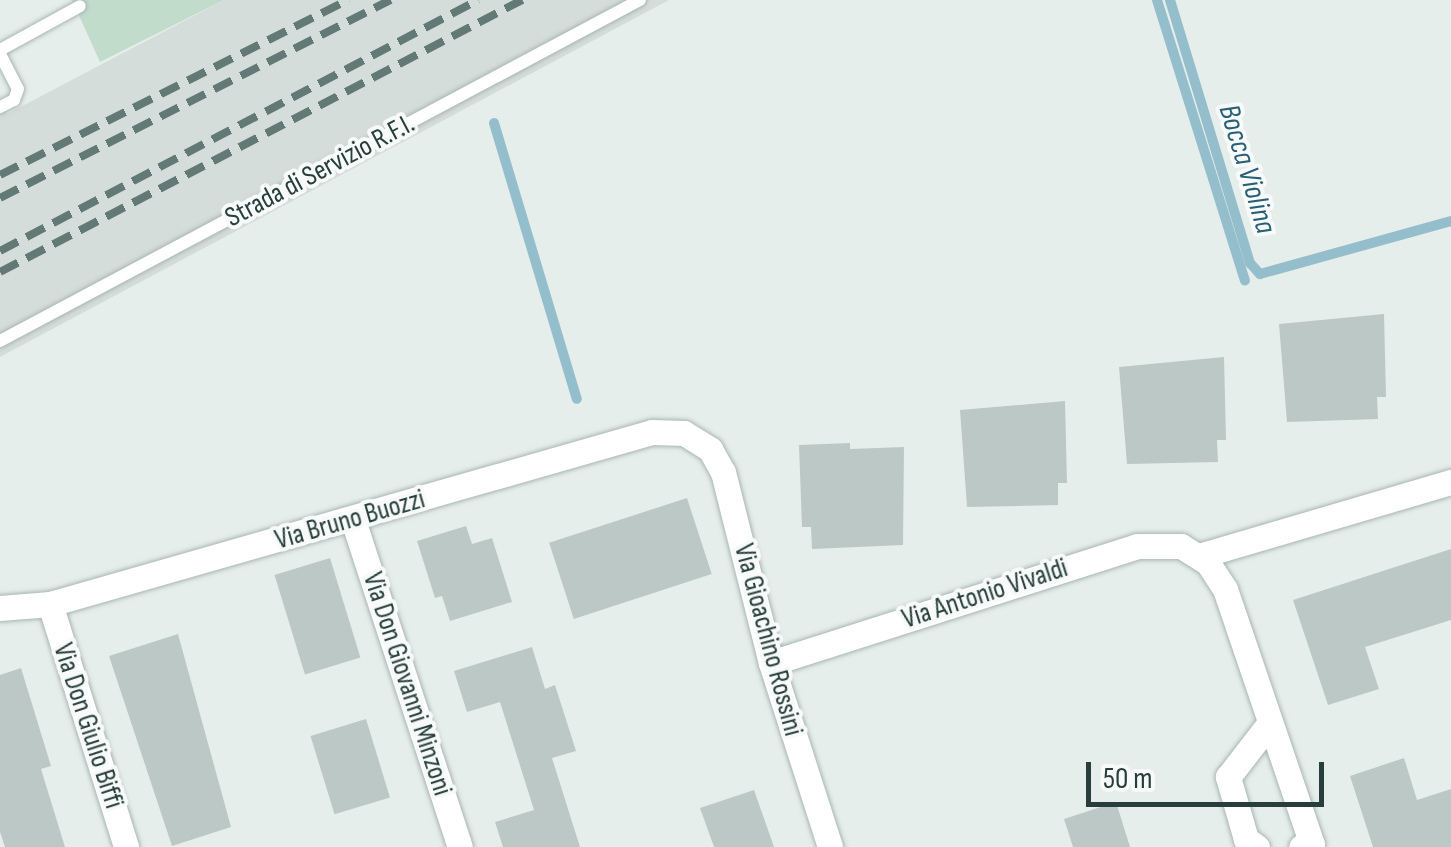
<!DOCTYPE html>
<html>
<head>
<meta charset="utf-8">
<style>
	body { margin:0 }
	#map { position:relative; width:1451px; height:847px; overflow:hidden; background:#e6eeeb; font-family:"Sofia Sans Condensed",sans-serif }
	div>[style] { position:absolute }
	.built>* { inset:0; background:#d5ddda }
	.green>* { inset:0; background:#c2dccc }
	.stream>* { height:10px; margin:-5px; padding:0 5px; transform-origin:5px; border-radius:5px; background:#95becc }
	.building>* { inset:0; background:#bcc8c5; transform-origin:0 0 }
	.roads { filter:drop-shadow(0 0 2px #a9b6b2) drop-shadow(0 0 2px #a9b6b2) }
	.service>* { height:12px; margin:-6px; padding:0 6px; transform-origin:6px; border-radius:6px; background:#fff }
	.minor>* { height:25px; margin:-12.5px; padding:0 12.5px; transform-origin:12.5px; border-radius:12.5px; background:#fff }
	.rail>* { height:8px; margin-top:-4px; transform-origin:0; background:repeating-linear-gradient(90deg,#627975 0 20px,transparent 0 30px) }
	span { translate:-50% -50%; white-space:nowrap; text-align:center; line-height:1.15; -webkit-text-stroke:8px #f7faf9; paint-order:stroke }
	.street-label { font-size:28px; color:#273e3a }
	.water-label { font-size:30px; color:#275f75; font-style:italic }
	.scale { position:absolute; left:1086px; top:762px; width:238px; height:45px; box-sizing:border-box; border:5px solid #273e3a; border-top:0; padding-left:12px; font-size:30px; line-height:35px; white-space:nowrap; color:#273e3a; -webkit-text-stroke:8px #f7faf9; paint-order:stroke }
</style>
</head>
<body>
<div id="map">
	<div class="built">
		<i style="clip-path:polygon(224px 0,669px 0,0 357px,0 102px,7px 114px)"></i>
	</div>
	<div class="green">
		<i style="clip-path:polygon(72px 0,224px 0,100px 62px)"></i>
	</div>
	<div class="stream">
		<i style="left:1157px;top:0;width:294px;rotate:72.6deg"></i>
		<i style="left:1170px;top:0;width:275px;rotate:73.1deg"></i>
		<i style="left:1250px;top:263px;width:15px;rotate:48deg"></i>
		<i style="left:1260px;top:274px;width:198px;rotate:-15.5deg"></i>
		<i style="left:494px;top:123px;width:288px;rotate:73.3deg"></i>
	</div>
	<div class="building">
		<i style="clip-path:polygon(1384px 314px,1386px 397px,1377px 397px,1378px 419px,1287px 422px,1279px 324px)"></i>
		<i style="clip-path:polygon(1224px 357px,1226px 440px,1217px 440px,1218px 462px,1127px 464px,1119px 367px)"></i>
		<i style="clip-path:polygon(1065px 401px,1067px 483px,1058px 483px,1058px 505px,967px 507px,960px 410px)"></i>
		<i style="clip-path:polygon(850px 443px,850px 449px,904px 447px,903px 545px,812px 549px,811px 527px,802px 527px,799px 445px)"></i>
		<i style="left:687px;top:498px;width:80px;height:145px;rotate:72deg"></i>
		<i style="clip-path:polygon(466px 526px,472px 544px,492px 538px,512px 602px,450px 621px,442px 596px,435px 598px,417px 541px)"></i>
		<i style="clip-path:polygon(1451px 549px,1451px 620px,1365px 647px,1379px 689px,1328px 705px,1293px 600px)"></i>
		<i style="left:330px;top:558px;width:104px;height:58px;rotate:73deg"></i>
		<i style="clip-path:polygon(178px 634px,231px 827px,172px 846px,109px 656px)"></i>
		<i style="clip-path:polygon(532px 647px,545px 689px,555px 685px,576px 751px,552px 758px,580px 847px,503px 847px,495px 822px,534px 810px,500px 702px,467px 712px,454px 671px)"></i>
		<i style="clip-path:polygon(21px 668px,51px 766px,41px 769px,65px 847px,5px 847px,0 832px,0 675px)"></i>
		<i style="left:366px;top:719px;width:82px;height:58px;rotate:73deg"></i>
		<i style="clip-path:polygon(1404px 758px,1417px 800px,1451px 789px,1451px 847px,1373px 847px,1350px 776px)"></i>
		<i style="clip-path:polygon(754px 790px,774px 847px,714px 847px,700px 808px)"></i>
		<i style="clip-path:polygon(1116px 802px,1130px 847px,1073px 847px,1064px 819px)"></i>
	</div>
	<div class="roads">
		<div class="service">
			<i style="left:0;top:50px;width:91px;rotate:-28.8deg"></i>
			<i style="left:0;top:54px;width:39px;rotate:63deg"></i>
			<i style="left:18px;top:89px;width:12px;rotate:110deg"></i>
			<i style="left:14px;top:100px;width:16px;rotate:153deg"></i>
			<i style="left:0;top:341px;width:725px;rotate:-28.05deg"></i>
		</div>
		<div class="minor">
			<i style="left:353px;top:520px;width:344px;rotate:71.9deg"></i>
			<i style="left:1199px;top:556px;width:263px;rotate:-16.4deg"></i>
			<i style="left:50px;top:604px;width:255px;rotate:72.6deg"></i>
			<i style="left:0;top:608px;width:50px;rotate:-4.6deg"></i>
			<i style="left:50px;top:604px;width:626px;rotate:-15.95deg"></i>
			<i style="left:652px;top:432px;width:32px;rotate:2deg"></i>
			<i style="left:684px;top:433px;width:31px;rotate:32deg"></i>
			<i style="left:710px;top:449px;width:26px;rotate:61deg"></i>
			<i style="left:723px;top:472px;width:197px;rotate:75.9deg"></i>
			<i style="left:771px;top:663px;width:193px;rotate:72.2deg"></i>
			<i style="left:771px;top:663px;width:384px;rotate:-17.7deg"></i>
			<i style="left:1137px;top:546px;width:44px"></i>
			<i style="left:1181px;top:546px;width:32px;rotate:32deg"></i>
			<i style="left:1208px;top:563px;width:31px;rotate:57deg"></i>
			<i style="left:1225px;top:589px;width:269px;rotate:71.2deg"></i>
			<i style="left:1312px;top:844px;width:11px;rotate:165deg"></i>
			<i style="left:1257px;top:847px;width:14px;rotate:-144deg"></i>
			<i style="left:1246px;top:839px;width:65px;rotate:-106.2deg"></i>
			<i style="left:1228px;top:777px;width:67px;rotate:-52.3deg"></i>
		</div>
	</div>
	<div class="rail">
		<i style="left:0;top:175px;width:390px;rotate:-26.7deg"></i>
		<i style="left:0;top:198px;width:438px;rotate:-26.9deg"></i>
		<i style="left:0;top:251px;width:540px;rotate:-27.7deg"></i>
		<i style="left:0;top:272px;width:589px;rotate:-27.52deg"></i>
	</div>
	<div class="street-label">
		<span style="left:320px;top:171px;rotate:-28deg">Strada di Servizio R.F.I.</span>
		<span style="left:350px;top:520px;rotate:-16deg">Via Bruno Buozzi</span>
		<span style="left:985px;top:594px;rotate:-18deg">Via Antonio Vivaldi</span>
		<span style="left:768px;top:640px;rotate:75deg">Via Gioachino Rossini</span>
		<span style="left:407px;top:684px;rotate:72deg">Via Don Giovanni Minzoni</span>
		<span style="left:88px;top:726px;rotate:72deg">Via Don Giulio Biffi</span>
	</div>
	<div class="water-label">
		<span style="left:1247px;top:169px;rotate:73deg">Bocca Violina</span>
	</div>
	<div class="scale">50 m</div>
</div>
</body>
</html>
